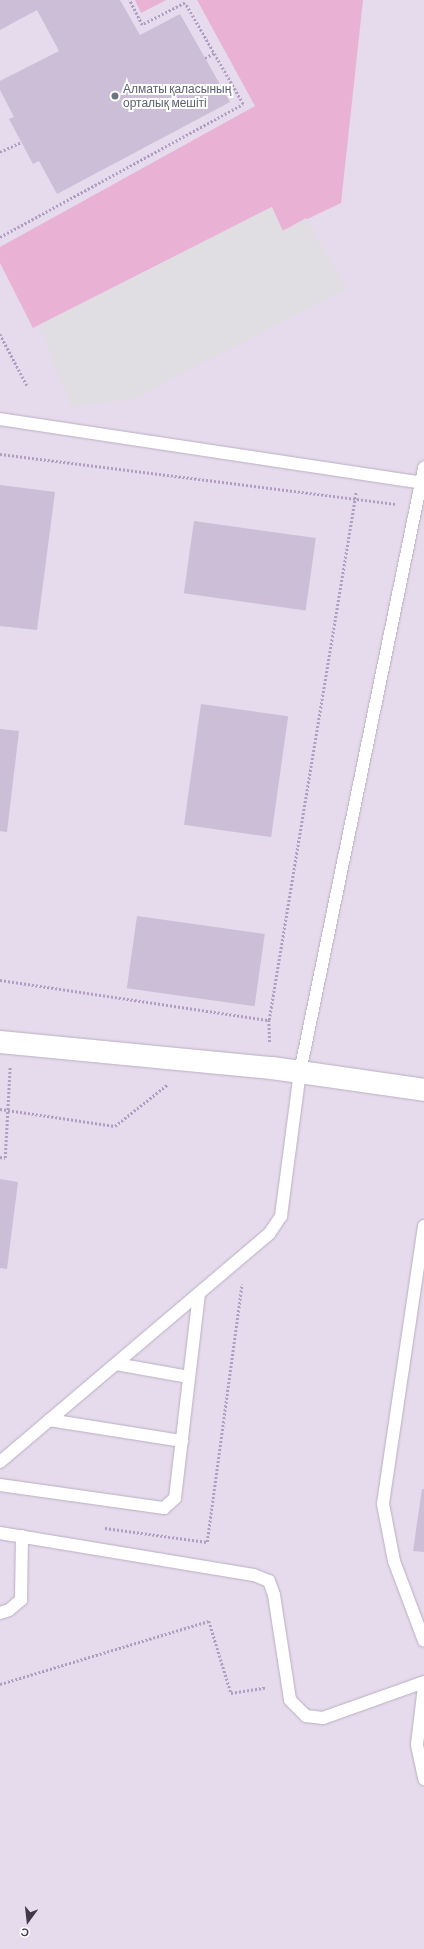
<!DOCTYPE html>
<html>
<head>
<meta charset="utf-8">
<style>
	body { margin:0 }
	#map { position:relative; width:424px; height:1949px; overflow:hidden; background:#f0e9f4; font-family:Barlow,sans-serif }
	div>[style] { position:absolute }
	.residential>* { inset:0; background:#e5dbec; transform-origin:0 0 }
	.green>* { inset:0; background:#e9b1d4 }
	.parking>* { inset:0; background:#e0dde3 }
	.building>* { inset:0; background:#cbbed6; transform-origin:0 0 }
	.path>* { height:2.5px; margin-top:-1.25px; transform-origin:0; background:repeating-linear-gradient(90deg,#b19cc2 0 2px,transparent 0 4px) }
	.roads { filter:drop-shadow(0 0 1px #baaec3) drop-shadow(0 0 1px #baaec3) }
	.lane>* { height:12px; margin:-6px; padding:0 6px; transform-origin:6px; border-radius:6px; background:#fff }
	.street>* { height:22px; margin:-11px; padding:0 11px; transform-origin:11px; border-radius:11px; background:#fff }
	.dots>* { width:11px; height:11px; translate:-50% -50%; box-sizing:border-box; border:2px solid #fff; border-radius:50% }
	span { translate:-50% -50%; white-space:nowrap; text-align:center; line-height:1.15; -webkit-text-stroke:4px #fff; paint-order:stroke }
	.worship-label { font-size:12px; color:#5b616d }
	.left { translate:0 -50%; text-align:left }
	.north { position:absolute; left:8px; top:1901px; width:40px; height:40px; -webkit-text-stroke:3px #fff; paint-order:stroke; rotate:195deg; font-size:11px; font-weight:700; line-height:16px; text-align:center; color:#403748 }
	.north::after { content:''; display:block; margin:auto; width:14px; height:18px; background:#403748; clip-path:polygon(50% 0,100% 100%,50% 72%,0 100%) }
</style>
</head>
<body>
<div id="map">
	<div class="residential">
		<i style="left:0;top:0;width:424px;height:1949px"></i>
	</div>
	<div class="green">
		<i style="clip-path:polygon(135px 0,166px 0,141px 13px)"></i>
		<i style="clip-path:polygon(197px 0,363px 0,341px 203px,282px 231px,272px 207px,33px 328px,0 263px,0 247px,255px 106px)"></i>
	</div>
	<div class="parking">
		<i style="clip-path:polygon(272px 207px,283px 231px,306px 218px,347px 289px,133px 399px,71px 407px,39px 325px)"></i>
	</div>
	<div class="building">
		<i style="clip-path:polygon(0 0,120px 0,140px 35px,180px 14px,230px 102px,57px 194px,39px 161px,33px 164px,9px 119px,14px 117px,0 90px,0 81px,59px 51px,37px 10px,0 30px)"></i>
		<i style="clip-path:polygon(0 485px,55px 492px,37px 630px,0 626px)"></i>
		<i style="left:194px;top:521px;width:123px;height:73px;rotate:8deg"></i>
		<i style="left:201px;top:704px;width:88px;height:122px;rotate:8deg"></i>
		<i style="clip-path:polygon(0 729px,19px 731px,7px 832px,0 831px)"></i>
		<i style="left:137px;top:916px;width:129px;height:73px;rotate:8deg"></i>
		<i style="clip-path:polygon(0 1179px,18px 1182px,7px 1269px,0 1268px)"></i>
		<i style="clip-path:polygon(422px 1489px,424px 1489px,424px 1552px,413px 1551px)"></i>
	</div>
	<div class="path">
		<i style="left:205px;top:58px;width:10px;rotate:-29deg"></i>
		<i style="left:0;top:152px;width:23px;rotate:-25deg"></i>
		<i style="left:0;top:237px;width:277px;rotate:-28.7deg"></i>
		<i style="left:243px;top:104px;width:116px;rotate:-119.9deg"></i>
		<i style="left:185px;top:3px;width:48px;rotate:152.9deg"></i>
		<i style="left:142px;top:25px;width:28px;rotate:-117deg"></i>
		<i style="left:0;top:334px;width:60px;rotate:62.2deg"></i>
		<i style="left:0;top:454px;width:400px;rotate:7.2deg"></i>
		<i style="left:0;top:980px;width:272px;rotate:8.5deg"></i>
		<i style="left:269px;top:1020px;width:23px;rotate:88deg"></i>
		<i style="left:269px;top:1020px;width:535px;rotate:-80.64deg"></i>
		<i style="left:0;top:1109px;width:116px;rotate:8.4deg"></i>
		<i style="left:115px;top:1126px;width:68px;rotate:-38.4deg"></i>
		<i style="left:0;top:1157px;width:5px;rotate:11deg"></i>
		<i style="left:5px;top:1158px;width:91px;rotate:-86.9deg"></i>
		<i style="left:105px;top:1528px;width:103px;rotate:7.8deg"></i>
		<i style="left:207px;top:1542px;width:260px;rotate:-82.3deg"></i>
		<i style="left:0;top:1684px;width:218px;rotate:-16.8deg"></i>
		<i style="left:209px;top:1621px;width:75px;rotate:73deg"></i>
		<i style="left:231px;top:1693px;width:36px;rotate:-9deg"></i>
	</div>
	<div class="roads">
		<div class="lane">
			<i style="left:0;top:419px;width:429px;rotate:8.6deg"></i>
			<i style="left:424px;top:1226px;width:281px;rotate:98.4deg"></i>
			<i style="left:383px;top:1504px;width:58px;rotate:79.1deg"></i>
			<i style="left:394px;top:1561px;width:85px;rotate:69.4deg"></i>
			<i style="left:116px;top:1364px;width:74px;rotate:10.1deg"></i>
			<i style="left:49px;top:1420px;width:135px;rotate:9deg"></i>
			<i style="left:0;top:1462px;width:353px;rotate:-40.3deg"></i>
			<i style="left:269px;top:1234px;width:22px;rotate:-56deg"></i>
			<i style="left:281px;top:1216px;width:145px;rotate:-82.5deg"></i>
			<i style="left:300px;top:1072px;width:617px;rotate:-78.4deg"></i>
			<i style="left:0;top:1485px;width:166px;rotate:8deg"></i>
			<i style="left:164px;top:1508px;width:15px;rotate:-42deg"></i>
			<i style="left:175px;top:1498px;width:205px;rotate:-83.3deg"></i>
			<i style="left:0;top:1533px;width:257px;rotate:9.4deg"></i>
			<i style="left:254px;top:1575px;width:16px;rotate:22deg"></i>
			<i style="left:269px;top:1581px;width:15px;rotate:70deg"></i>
			<i style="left:274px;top:1595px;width:106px;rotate:81.3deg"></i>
			<i style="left:290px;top:1700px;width:23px;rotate:45deg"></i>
			<i style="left:306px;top:1716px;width:17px;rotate:7deg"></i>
			<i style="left:323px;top:1718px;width:107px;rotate:-19.6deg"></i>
			<i style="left:0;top:1613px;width:9px;rotate:-18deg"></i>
			<i style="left:9px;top:1610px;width:16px;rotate:-40deg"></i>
			<i style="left:21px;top:1600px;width:64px;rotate:-89.1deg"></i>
			<i style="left:424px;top:1686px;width:59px;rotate:96.8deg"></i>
			<i style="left:417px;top:1745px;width:35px;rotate:78deg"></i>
		</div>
		<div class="street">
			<i style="left:0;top:1042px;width:273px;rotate:5.5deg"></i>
			<i style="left:272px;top:1068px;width:154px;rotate:8.2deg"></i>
		</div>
	</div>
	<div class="dots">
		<i style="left:115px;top:96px;background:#6b7280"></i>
	</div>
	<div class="worship-label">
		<span class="left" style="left:123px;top:96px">Алматы қаласының<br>орталық мешіті</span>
	</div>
	<div class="north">С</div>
</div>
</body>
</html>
